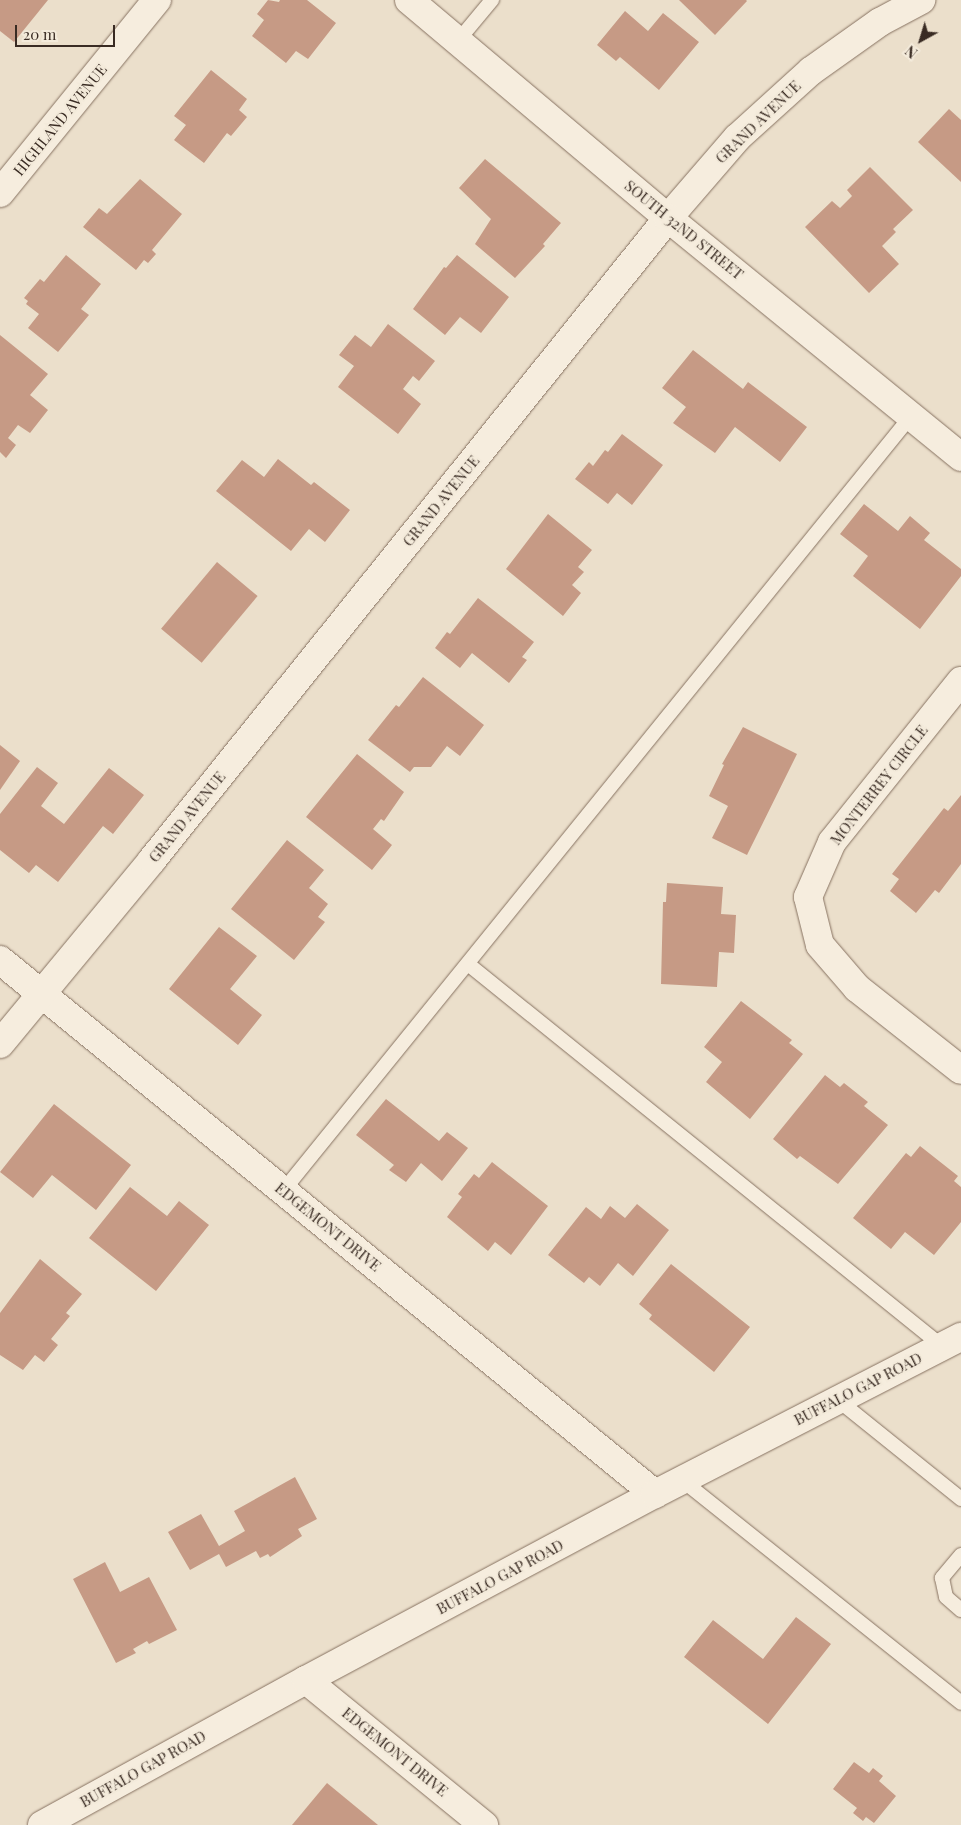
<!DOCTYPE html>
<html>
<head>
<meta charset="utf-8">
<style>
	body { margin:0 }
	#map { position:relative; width:961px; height:1825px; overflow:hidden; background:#ebdfcb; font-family:"Playfair Display",serif }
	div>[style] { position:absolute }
	.building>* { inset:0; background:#c69a85; transform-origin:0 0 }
	.roads { filter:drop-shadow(0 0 1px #877261) drop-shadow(0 0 1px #877261) }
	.service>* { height:14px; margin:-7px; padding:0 7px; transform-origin:7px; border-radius:7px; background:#f6edde }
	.minor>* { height:28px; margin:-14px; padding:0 14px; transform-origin:14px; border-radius:14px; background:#f6edde }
	.tertiary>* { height:28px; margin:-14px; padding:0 14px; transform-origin:14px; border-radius:14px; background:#f6edde }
	.secondary>* { height:28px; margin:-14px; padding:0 14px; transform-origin:14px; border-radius:14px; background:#f6edde }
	span { translate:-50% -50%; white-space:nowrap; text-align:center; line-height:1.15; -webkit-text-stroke:4px #f3eada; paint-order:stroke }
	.street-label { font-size:15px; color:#392b23 }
	.north { position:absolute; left:896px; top:15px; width:50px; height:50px; -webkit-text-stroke:4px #f3eada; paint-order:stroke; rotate:219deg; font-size:14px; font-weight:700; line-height:20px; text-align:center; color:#392b23 }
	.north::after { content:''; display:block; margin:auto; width:18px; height:22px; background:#392b23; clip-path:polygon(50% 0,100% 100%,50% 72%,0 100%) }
	.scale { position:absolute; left:15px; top:25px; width:100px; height:22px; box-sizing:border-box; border:2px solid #392b23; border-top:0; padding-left:6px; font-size:15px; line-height:18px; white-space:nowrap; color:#392b23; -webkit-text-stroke:4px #f3eada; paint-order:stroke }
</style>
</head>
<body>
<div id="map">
	<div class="building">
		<i style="clip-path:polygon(0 0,48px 0,14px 42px,0 31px)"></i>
		<i style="clip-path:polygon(268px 0,279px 2px,280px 0,307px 0,336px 23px,308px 59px,296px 51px,286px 63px,252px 36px,264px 20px,257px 14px)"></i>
		<i style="clip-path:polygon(679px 0,746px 0,747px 1px,715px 35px)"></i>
		<i style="clip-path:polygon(625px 11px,648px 31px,663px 13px,699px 42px,659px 90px,620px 57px,616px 61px,597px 45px)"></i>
		<i style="clip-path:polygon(211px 70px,247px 99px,239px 110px,247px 117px,231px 136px,227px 133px,204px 163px,174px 140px,186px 125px,174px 116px)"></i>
		<i style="clip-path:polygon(949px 109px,961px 120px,961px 182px,918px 142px)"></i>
		<i style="clip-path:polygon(485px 159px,561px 223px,543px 244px,545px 246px,515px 278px,475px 244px,491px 219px,459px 188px)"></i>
		<i style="clip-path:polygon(870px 167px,913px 210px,893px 229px,896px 232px,882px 246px,899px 264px,869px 293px,805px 227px,832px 201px,840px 208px,852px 196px,847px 190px)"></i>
		<i style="clip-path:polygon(140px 179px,182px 214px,152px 250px,156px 254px,148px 263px,144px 260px,136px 270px,83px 227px,99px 208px,107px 214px)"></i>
		<i style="clip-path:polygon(66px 255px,101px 284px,81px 309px,89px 315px,58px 352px,28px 328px,39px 314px,26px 304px,28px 301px,24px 298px,40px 279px,44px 282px)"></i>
		<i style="clip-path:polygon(457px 255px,509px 297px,481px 333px,460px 317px,445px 335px,413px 309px,444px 267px,446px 268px)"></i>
		<i style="clip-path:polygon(388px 324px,435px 361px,419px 381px,413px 376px,403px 389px,421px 404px,398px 434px,338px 387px,354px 366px,339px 355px,355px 335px,371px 347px)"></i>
		<i style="clip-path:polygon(0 335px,48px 374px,30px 395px,48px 410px,30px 433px,18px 425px,8px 438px,16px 445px,6px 458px,0 452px)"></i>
		<i style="clip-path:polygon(693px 350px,743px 389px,748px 382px,807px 427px,780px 462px,735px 427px,715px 453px,673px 423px,686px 407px,662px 388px)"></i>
		<i style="clip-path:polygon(622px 434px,663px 465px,632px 505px,617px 493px,608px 504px,575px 479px,589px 462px,593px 466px,605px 450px,608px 452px)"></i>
		<i style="clip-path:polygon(278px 459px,311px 485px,314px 482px,350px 510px,325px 542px,309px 529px,291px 551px,216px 491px,242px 460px,264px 477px)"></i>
		<i style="clip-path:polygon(864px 504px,898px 531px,910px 516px,930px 533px,924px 540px,961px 569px,961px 576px,920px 629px,853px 576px,868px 556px,840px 534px)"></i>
		<i style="clip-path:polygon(548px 514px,592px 550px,578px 567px,584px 572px,572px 585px,581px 593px,563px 616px,506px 569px)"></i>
		<i style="left:217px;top:562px;width:53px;height:87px;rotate:40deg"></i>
		<i style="clip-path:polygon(478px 598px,534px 642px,522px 657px,527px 660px,509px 683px,472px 653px,460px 668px,435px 648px,447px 632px,450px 634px)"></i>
		<i style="clip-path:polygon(423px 677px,484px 725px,460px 756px,447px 746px,431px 767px,414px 767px,410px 772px,368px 740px,396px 705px,399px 707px)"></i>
		<i style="clip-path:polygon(743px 727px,797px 754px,747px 855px,712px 838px,728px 806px,709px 796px,724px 765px,722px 764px)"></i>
		<i style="clip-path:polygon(0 745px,20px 761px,0 790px)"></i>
		<i style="clip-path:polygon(357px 754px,404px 792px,384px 821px,381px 819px,373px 829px,392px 845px,372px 870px,306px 817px)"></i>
		<i style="clip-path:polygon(37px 767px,58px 783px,41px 806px,64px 824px,109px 768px,144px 795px,113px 834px,103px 826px,58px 882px,36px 865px,29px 873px,0 850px,0 814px)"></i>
		<i style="clip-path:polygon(961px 795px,961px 864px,939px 893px,935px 890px,916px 913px,890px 891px,899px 879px,892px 874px,944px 808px,948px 811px)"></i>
		<i style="clip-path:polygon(287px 840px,324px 870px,309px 888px,328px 904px,318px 917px,325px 922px,294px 960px,231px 909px)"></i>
		<i style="clip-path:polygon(667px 883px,723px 887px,721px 914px,736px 915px,734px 953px,719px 952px,717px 987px,661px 984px,663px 902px,666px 902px)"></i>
		<i style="clip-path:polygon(219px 927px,257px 956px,230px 989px,262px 1015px,238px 1045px,169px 989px)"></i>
		<i style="clip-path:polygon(741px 1001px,792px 1040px,789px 1043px,803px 1054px,750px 1119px,706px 1082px,722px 1062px,704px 1047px)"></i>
		<i style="clip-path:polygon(825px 1075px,840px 1087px,844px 1083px,868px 1102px,864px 1106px,888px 1125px,838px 1184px,800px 1156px,797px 1159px,773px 1139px)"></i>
		<i style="clip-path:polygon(386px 1099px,439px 1141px,447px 1132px,468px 1148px,442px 1181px,421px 1163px,406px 1182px,389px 1170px,394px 1165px,356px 1135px)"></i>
		<i style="clip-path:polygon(54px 1104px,131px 1165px,96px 1210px,52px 1175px,33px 1198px,0 1172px)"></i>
		<i style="clip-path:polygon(920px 1146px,958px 1176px,954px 1181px,961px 1187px,961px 1222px,934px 1255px,905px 1232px,891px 1249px,853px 1218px,906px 1153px,911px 1157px)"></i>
		<i style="clip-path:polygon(492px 1162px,548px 1206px,511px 1255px,495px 1242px,488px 1251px,447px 1217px,462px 1197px,458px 1194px,474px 1174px,479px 1178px)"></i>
		<i style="clip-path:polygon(130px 1187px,167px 1216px,179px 1201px,209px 1225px,156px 1291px,89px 1238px)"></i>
		<i style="clip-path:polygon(637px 1204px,669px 1230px,633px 1276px,618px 1263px,600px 1286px,589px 1277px,584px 1283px,548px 1255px,586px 1207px,601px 1219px,610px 1206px,625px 1218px)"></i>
		<i style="clip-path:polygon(40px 1259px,82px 1294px,66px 1313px,70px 1316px,51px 1339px,58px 1345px,44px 1362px,35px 1355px,23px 1370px,0 1355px,0 1313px)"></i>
		<i style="clip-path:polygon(671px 1264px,750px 1327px,714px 1372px,649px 1319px,652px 1315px,639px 1304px)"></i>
		<i style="clip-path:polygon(295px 1477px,317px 1519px,298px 1529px,302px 1536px,270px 1557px,268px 1554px,260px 1558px,256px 1551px,226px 1567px,219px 1554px,190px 1570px,168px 1532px,201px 1514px,219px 1546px,245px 1531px,234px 1511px)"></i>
		<i style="clip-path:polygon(105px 1562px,120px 1592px,149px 1577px,177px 1630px,149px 1644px,147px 1641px,133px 1649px,136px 1653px,116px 1663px,73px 1579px)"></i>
		<i style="clip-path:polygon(796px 1617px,831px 1644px,768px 1724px,684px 1657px,713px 1620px,763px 1659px)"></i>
		<i style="clip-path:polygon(854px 1762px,869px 1773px,873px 1768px,883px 1776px,879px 1781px,896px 1796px,874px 1823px,866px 1817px,863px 1821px,853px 1813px,857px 1808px,833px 1789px)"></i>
		<i style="clip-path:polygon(327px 1783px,378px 1825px,292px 1825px)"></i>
	</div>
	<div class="roads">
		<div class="service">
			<i style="left:457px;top:42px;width:55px;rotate:-50.2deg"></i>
			<i style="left:468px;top:964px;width:609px;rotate:38.87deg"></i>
			<i style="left:283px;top:1191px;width:998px;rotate:-50.98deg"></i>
			<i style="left:838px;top:1400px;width:158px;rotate:38.8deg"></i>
			<i style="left:682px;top:1480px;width:357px;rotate:38.6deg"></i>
			<i style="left:961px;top:1555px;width:30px;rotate:130deg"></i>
			<i style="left:942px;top:1578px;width:19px;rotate:78deg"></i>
			<i style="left:946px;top:1597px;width:20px;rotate:41deg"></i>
		</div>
		<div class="minor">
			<i style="left:0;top:193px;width:249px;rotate:-50.9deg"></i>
			<i style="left:961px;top:681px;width:206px;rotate:128.7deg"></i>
			<i style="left:832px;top:842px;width:60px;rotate:113.6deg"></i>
			<i style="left:808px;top:897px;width:49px;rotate:76deg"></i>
			<i style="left:820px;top:945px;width:57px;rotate:49.3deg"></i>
			<i style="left:857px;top:988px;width:132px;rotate:38.3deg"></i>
			<i style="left:0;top:960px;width:845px;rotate:39.19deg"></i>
			<i style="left:0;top:1044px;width:239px;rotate:-50.4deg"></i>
			<i style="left:152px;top:860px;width:824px;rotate:-51.21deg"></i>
			<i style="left:668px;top:218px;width:106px;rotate:-49.2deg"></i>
			<i style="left:737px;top:138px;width:100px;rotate:-42.2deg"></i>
			<i style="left:811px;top:71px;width:85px;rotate:-35.4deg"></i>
			<i style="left:880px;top:22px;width:47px;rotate:-28.2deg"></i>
			<i style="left:306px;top:1680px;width:230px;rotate:39.2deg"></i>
		</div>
		<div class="tertiary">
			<i style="left:409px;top:0;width:339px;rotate:40.1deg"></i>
			<i style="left:668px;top:218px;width:378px;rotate:39.2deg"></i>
		</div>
		<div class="secondary">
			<i style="left:42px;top:1825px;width:301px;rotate:-28.8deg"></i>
			<i style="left:306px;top:1680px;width:395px;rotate:-28.1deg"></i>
			<i style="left:655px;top:1494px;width:344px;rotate:-27.2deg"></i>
		</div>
	</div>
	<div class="street-label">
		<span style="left:60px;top:120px;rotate:-51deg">HIGHLAND AVENUE</span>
		<span style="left:758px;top:122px;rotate:-44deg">GRAND AVENUE</span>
		<span style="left:684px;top:230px;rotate:39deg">SOUTH 32ND STREET</span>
		<span style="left:441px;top:501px;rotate:-51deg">GRAND AVENUE</span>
		<span style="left:879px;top:785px;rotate:-52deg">MONTERREY CIRCLE</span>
		<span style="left:187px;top:817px;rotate:-51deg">GRAND AVENUE</span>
		<span style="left:328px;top:1227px;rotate:39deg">EDGEMONT DRIVE</span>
		<span style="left:858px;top:1389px;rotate:-27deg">BUFFALO GAP ROAD</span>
		<span style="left:500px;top:1577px;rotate:-28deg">BUFFALO GAP ROAD</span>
		<span style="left:395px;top:1752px;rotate:39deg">EDGEMONT DRIVE</span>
		<span style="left:143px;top:1769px;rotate:-29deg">BUFFALO GAP ROAD</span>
	</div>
	<div class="north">N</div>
	<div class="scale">20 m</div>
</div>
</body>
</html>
